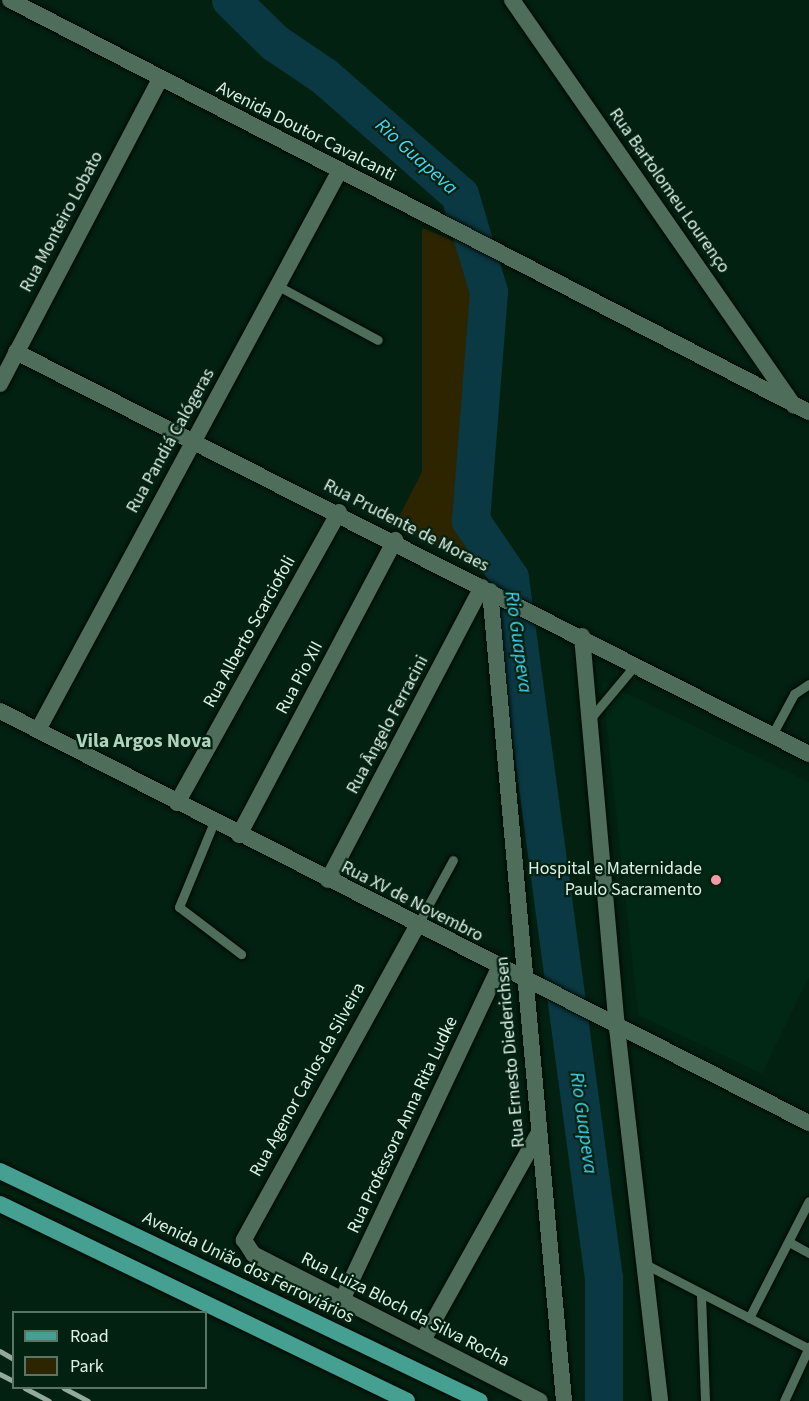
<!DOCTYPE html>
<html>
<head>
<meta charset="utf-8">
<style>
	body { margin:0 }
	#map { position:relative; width:809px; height:1401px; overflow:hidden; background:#022111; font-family:"Source Sans 3",sans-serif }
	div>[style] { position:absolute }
	.built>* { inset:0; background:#002814 }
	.green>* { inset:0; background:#2c2500 }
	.river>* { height:38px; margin:-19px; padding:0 19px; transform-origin:19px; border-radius:19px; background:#0a3943 }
	.roads { filter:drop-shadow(0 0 2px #000902) drop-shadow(0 0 2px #000902) }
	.service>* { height:9px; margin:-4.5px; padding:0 4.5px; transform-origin:4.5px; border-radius:4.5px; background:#4e6e5b }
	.minor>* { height:16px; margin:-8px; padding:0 8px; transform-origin:8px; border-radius:8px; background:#4e6e5b }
	.secondary>* { height:16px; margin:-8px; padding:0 8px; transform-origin:8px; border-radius:8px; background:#4e6e5b }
	.primary>* { height:16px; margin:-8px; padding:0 8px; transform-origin:8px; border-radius:8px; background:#46a092 }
	.rail>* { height:4.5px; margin:-2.25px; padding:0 2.25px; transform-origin:2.25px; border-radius:2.25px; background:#93a99c }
	.dots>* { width:16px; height:16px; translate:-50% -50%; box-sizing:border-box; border:3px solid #022111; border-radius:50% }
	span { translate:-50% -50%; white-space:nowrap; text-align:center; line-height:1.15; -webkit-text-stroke:4.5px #022111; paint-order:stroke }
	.street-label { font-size:18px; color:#dff1e5 }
	.poi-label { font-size:18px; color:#dff1e5 }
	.right { translate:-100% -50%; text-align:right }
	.water-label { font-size:20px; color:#47d6f5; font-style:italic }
	.neighbourhood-label { font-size:20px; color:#b0d3bd; font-weight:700 }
	.legend { position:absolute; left:12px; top:1311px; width:195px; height:78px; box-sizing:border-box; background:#022111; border:2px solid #5a7466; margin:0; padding:8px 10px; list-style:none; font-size:18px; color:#dff1e5 }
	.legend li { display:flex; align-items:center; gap:12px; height:30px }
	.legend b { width:30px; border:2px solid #5a7466 }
</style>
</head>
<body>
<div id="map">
	<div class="built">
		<i style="clip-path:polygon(602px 681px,809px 782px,809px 977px,762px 1074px,638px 1015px)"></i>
	</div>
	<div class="green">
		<i style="clip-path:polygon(422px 228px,463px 245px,474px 311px,462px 453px,463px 530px,498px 576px,394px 526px,422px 472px)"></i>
	</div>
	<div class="river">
		<i style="left:231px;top:0;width:62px;rotate:44.3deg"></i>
		<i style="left:275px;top:43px;width:59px;rotate:34deg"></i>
		<i style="left:324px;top:76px;width:181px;rotate:41.2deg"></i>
		<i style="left:460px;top:195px;width:101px;rotate:73.4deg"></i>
		<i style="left:489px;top:292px;width:230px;rotate:94.5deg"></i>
		<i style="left:471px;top:521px;width:69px;rotate:55.6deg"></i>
		<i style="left:510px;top:578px;width:707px;rotate:82.36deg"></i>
		<i style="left:604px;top:1279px;width:122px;rotate:90deg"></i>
	</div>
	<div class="roads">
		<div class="service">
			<i style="left:280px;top:287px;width:111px;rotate:28.4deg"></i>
			<i style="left:590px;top:719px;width:72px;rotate:-50.1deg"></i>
			<i style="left:772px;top:735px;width:47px;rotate:-61.8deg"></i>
			<i style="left:794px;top:694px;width:18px;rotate:-34deg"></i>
			<i style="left:214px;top:822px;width:92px;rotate:112.4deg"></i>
			<i style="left:179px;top:907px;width:78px;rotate:37.2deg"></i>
			<i style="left:417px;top:926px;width:75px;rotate:-61.4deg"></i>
			<i style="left:789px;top:1242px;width:23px;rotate:29deg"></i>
			<i style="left:645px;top:1264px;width:183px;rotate:27.3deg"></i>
			<i style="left:701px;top:1296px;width:105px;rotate:87.8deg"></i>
			<i style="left:749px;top:1318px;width:131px;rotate:-62.9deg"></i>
			<i style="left:784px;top:1401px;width:60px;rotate:-65.2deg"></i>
		</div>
		<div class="minor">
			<i style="left:512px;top:0;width:494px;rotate:55.2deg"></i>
			<i style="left:16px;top:352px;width:889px;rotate:26.88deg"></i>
			<i style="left:0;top:384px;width:344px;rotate:-62.3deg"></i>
			<i style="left:490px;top:591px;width:813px;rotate:84.78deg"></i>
			<i style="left:582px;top:636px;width:394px;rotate:84.9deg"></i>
			<i style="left:617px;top:1028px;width:375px;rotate:83.4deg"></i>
			<i style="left:0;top:711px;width:908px;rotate:26.99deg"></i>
			<i style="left:38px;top:730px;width:634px;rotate:-61.66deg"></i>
			<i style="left:177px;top:803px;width:333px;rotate:-60.9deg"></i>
			<i style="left:239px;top:835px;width:334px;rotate:-62.1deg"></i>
			<i style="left:328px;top:880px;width:331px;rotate:-62.3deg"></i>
			<i style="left:417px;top:926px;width:359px;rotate:118.9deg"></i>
			<i style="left:244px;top:1240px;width:17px;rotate:57deg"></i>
			<i style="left:253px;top:1254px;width:322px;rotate:27.1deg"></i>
			<i style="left:342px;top:1300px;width:367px;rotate:-64.7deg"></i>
			<i style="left:423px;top:1340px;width:234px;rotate:-60.8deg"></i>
		</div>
		<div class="secondary">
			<i style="left:10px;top:0;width:899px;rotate:27.28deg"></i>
		</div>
		<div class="primary">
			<i style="left:0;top:1171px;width:532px;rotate:25.6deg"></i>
			<i style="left:0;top:1204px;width:452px;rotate:25.8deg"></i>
		</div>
	</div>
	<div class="rail">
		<i style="left:0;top:1351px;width:16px;rotate:30deg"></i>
		<i style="left:0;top:1374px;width:16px;rotate:27deg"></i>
		<i style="left:25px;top:1388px;width:27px;rotate:28deg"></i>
		<i style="left:64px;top:1388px;width:27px;rotate:28deg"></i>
	</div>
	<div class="dots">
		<i style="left:716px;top:880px;background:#f49aa5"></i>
	</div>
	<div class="street-label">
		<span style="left:306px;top:132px;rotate:27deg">Avenida Doutor Cavalcanti</span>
		<span style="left:669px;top:191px;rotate:55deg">Rua Bartolomeu Lourenço</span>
		<span style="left:62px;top:222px;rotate:-62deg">Rua Monteiro Lobato</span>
		<span style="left:171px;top:441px;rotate:-61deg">Rua Pandiá Calógeras</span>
		<span style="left:406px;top:526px;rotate:27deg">Rua Prudente de Moraes</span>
		<span style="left:250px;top:632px;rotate:-61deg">Rua Alberto Scarciofoli</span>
		<span style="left:300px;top:678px;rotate:-62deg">Rua Pio XII</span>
		<span style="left:388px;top:725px;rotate:-62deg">Rua Ângelo Ferracini</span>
		<span style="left:412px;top:902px;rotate:27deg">Rua XV de Novembro</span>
		<span style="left:511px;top:1052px;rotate:-95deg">Rua Ernesto Diederichsen</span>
		<span style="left:308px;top:1080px;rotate:-61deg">Rua Agenor Carlos da Silveira</span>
		<span style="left:403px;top:1125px;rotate:-65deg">Rua Professora Anna Rita Ludke</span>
		<span style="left:248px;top:1268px;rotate:26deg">Avenida União dos Ferroviários</span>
		<span style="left:405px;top:1310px;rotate:27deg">Rua Luiza Bloch da Silva Rocha</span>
	</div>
	<div class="poi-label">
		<span class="right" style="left:702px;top:880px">Hospital e Maternidade<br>Paulo Sacramento</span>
	</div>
	<div class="water-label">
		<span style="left:416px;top:157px;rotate:42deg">Rio Guapeva</span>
		<span style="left:518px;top:642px;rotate:82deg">Rio Guapeva</span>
		<span style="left:583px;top:1123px;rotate:82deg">Rio Guapeva</span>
	</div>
	<div class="neighbourhood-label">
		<span style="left:144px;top:741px">Vila Argos Nova</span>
	</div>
	<ul class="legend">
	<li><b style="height:8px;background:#46a092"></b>Road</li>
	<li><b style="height:16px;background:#2c2500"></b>Park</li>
	</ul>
</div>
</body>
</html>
